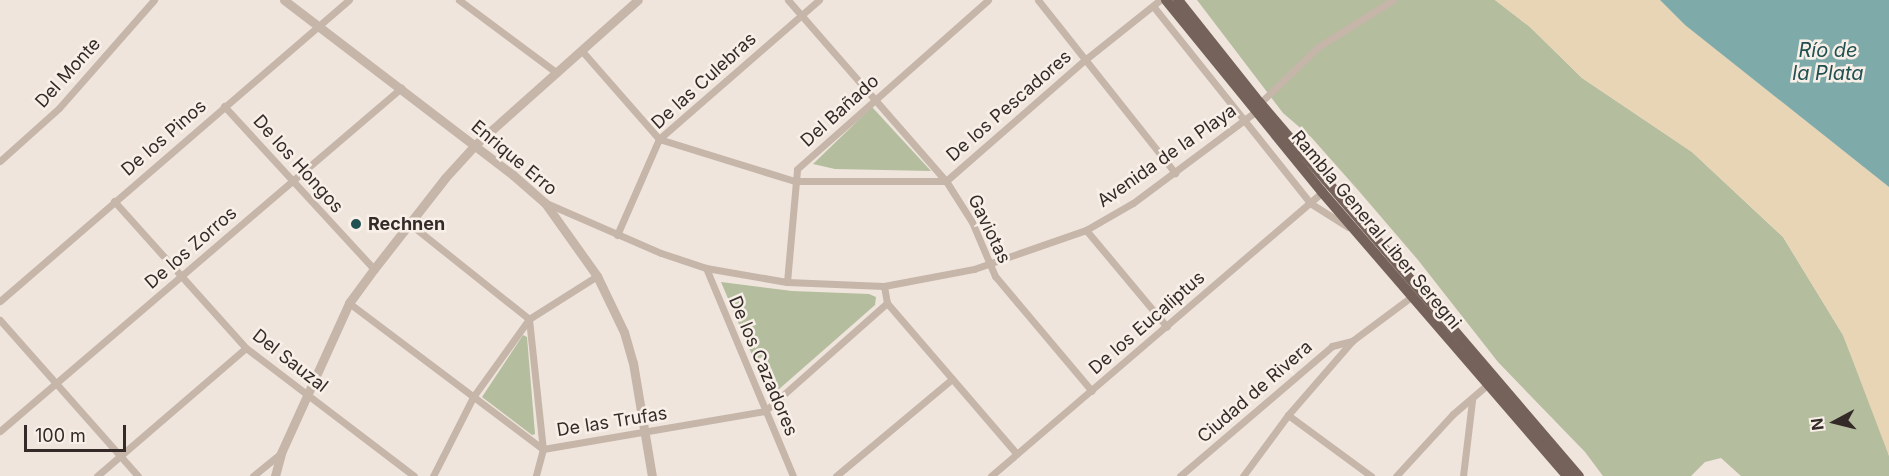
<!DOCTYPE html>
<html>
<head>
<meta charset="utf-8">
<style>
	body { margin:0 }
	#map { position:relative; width:1889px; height:476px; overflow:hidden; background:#efe5dc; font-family:Inter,sans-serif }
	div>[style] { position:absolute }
	.green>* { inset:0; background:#b4bd9d }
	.sand>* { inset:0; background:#e8d5b5 }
	.water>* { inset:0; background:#7eaaaa }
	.minor>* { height:7px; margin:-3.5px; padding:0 3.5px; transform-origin:3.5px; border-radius:3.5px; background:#c6b5a9 }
	.tertiary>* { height:9px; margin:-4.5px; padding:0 4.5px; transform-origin:4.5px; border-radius:4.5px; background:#c6b5a9 }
	.primary>* { height:10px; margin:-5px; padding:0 5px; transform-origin:5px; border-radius:5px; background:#75625b }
	.dots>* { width:16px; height:16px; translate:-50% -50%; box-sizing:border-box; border:3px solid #f8f0e8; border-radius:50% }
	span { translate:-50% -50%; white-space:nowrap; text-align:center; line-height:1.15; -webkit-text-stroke:5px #f8f0e8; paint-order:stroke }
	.street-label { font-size:18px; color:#342b28 }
	.poi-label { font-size:18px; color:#342b28; font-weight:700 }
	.left { translate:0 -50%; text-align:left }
	.water-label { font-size:20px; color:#225152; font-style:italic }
	.north { position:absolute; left:1805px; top:392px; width:60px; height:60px; -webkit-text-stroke:4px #f8f0e8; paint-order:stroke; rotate:263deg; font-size:16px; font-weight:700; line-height:24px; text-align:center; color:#342b28 }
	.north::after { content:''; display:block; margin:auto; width:21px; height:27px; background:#342b28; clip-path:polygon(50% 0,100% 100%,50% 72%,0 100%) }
	.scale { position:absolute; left:24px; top:425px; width:102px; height:27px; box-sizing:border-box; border:3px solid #342b28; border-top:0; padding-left:8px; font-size:18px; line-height:21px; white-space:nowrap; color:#342b28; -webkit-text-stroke:4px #f8f0e8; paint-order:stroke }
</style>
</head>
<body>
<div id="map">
	<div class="green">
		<i style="clip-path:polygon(1197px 0,1495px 0,1530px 27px,1582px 78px,1692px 152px,1783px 237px,1843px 335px,1885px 440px,1889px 456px,1889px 476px,1741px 476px,1721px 458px,1705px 462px,1691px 476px,1603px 476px,1585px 452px,1498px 362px,1418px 260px,1358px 190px,1311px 137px,1283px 113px)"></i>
		<i style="clip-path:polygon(872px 107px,931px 171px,835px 169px,813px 164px)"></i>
		<i style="clip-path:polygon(721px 282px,792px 291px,869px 294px,876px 297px,875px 305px,770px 397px)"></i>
		<i style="clip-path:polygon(523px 335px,527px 337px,535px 434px,532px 435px,482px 397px)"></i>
	</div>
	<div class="sand">
		<i style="clip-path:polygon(1495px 0,1660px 0,1685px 25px,1889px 187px,1889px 456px,1843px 335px,1783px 237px,1692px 152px,1582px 78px,1530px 27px)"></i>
	</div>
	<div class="water">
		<i style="clip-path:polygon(1660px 0,1889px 0,1889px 187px,1685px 25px)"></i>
	</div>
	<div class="minor">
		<i style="left:459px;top:0;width:122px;rotate:36.7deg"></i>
		<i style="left:788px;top:0;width:240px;rotate:48.9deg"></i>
		<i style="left:946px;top:181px;width:49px;rotate:57.6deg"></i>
		<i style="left:972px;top:222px;width:59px;rotate:66.9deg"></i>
		<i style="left:995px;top:276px;width:150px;rotate:49.9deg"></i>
		<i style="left:1038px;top:0;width:221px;rotate:51.6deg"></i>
		<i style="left:1153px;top:6px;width:252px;rotate:51.4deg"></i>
		<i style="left:1310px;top:203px;width:45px;rotate:32.3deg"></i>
		<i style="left:582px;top:51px;width:117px;rotate:48.8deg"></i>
		<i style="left:659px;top:139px;width:142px;rotate:17.2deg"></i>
		<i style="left:795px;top:181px;width:151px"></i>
		<i style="left:946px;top:181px;width:186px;rotate:-41.1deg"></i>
		<i style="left:1086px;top:59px;width:95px;rotate:-38.6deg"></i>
		<i style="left:1260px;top:103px;width:81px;rotate:-44deg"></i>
		<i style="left:1318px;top:47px;width:89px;rotate:-32.1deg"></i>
		<i style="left:224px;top:106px;width:222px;rotate:47.4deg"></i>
		<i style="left:0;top:161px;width:79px;rotate:-41.9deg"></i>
		<i style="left:59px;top:108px;width:144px;rotate:-48.7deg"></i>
		<i style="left:114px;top:201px;width:198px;rotate:48.1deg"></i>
		<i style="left:246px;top:348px;width:211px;rotate:37.3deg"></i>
		<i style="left:546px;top:203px;width:125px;rotate:23.5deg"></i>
		<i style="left:661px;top:253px;width:47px;rotate:18.4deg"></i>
		<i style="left:706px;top:268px;width:82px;rotate:9.8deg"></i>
		<i style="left:787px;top:282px;width:97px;rotate:2.4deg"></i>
		<i style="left:884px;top:286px;width:92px;rotate:-10.7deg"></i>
		<i style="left:974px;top:269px;width:119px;rotate:-19.2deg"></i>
		<i style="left:1086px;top:230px;width:54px;rotate:-29.9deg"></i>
		<i style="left:1133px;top:203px;width:152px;rotate:-36.7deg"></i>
		<i style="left:410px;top:224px;width:152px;rotate:38.6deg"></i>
		<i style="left:529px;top:319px;width:131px;rotate:83.9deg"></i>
		<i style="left:543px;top:449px;width:28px;rotate:105deg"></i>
		<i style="left:1086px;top:230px;width:126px;rotate:50.1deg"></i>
		<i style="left:617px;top:235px;width:105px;rotate:-66.4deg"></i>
		<i style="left:659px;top:139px;width:212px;rotate:-41deg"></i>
		<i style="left:706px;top:268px;width:225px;rotate:67.3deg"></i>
		<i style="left:787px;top:282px;width:113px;rotate:-84.9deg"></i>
		<i style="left:797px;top:169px;width:255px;rotate:-41.5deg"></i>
		<i style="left:884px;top:286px;width:17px;rotate:80deg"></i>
		<i style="left:887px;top:303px;width:199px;rotate:49.3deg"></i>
		<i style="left:0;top:301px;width:461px;rotate:-40.8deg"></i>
		<i style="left:349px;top:303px;width:243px;rotate:37deg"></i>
		<i style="left:543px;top:449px;width:225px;rotate:-9.7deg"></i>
		<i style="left:765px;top:411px;width:163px;rotate:-41.5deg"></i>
		<i style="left:0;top:320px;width:208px;rotate:48.5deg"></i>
		<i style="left:1288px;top:415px;width:103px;rotate:36.3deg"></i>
		<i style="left:0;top:431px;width:528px;rotate:-40.54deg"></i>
		<i style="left:97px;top:476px;width:196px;rotate:-40.7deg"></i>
		<i style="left:253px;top:476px;width:36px;rotate:-39deg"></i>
		<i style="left:433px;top:476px;width:89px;rotate:-63.1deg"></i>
		<i style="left:473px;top:397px;width:96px;rotate:-54.3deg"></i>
		<i style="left:529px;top:319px;width:80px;rotate:-32.3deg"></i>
		<i style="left:836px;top:476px;width:151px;rotate:-39.9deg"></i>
		<i style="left:991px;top:476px;width:436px;rotate:-40.6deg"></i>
		<i style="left:1180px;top:476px;width:200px;rotate:-40.5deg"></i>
		<i style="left:1332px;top:346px;width:21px;rotate:-14deg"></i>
		<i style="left:1352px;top:341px;width:74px;rotate:-36.7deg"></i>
		<i style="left:1243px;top:476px;width:76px;rotate:-53.6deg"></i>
		<i style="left:1288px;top:415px;width:98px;rotate:-49.1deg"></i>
		<i style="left:1396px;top:476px;width:84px;rotate:-47.4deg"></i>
		<i style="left:1453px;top:414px;width:45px;rotate:-40.5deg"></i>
		<i style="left:1463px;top:476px;width:77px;rotate:-83.2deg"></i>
	</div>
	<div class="tertiary">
		<i style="left:284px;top:0;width:288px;rotate:37.4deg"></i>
		<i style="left:513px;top:175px;width:43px;rotate:41.2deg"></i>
		<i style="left:545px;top:203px;width:90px;rotate:54.5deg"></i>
		<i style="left:597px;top:276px;width:62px;rotate:64.3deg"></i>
		<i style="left:624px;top:332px;width:32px;rotate:74deg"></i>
		<i style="left:633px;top:363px;width:115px;rotate:80.5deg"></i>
		<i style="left:275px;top:476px;width:24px;rotate:-75deg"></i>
		<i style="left:281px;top:453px;width:165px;rotate:-65.6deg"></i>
		<i style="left:349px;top:303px;width:42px;rotate:-53.7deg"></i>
		<i style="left:374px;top:269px;width:115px;rotate:-52deg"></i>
		<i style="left:445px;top:178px;width:45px;rotate:-47.7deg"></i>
		<i style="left:475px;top:145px;width:218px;rotate:-41.7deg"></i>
	</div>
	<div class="primary">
		<i style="left:1166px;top:0;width:247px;rotate:50.9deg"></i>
		<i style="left:1322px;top:192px;width:375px;rotate:49.2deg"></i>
		<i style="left:1178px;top:0;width:132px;rotate:51.5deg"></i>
		<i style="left:1260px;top:103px;width:491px;rotate:49.5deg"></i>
	</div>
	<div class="dots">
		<i style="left:356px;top:224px;background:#225152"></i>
	</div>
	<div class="street-label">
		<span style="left:68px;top:73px;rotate:-48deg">Del Monte</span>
		<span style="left:704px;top:81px;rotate:-42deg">De las Culebras</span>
		<span style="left:1009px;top:106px;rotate:-41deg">De los Pescadores</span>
		<span style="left:840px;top:111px;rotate:-42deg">Del Bañado</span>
		<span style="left:164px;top:138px;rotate:-41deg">De los Pinos</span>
		<span style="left:1167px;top:156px;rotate:-35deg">Avenida de la Playa</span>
		<span style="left:514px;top:158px;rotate:40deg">Enrique Erro</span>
		<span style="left:298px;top:164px;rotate:48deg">De los Hongos</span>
		<span style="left:989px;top:229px;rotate:64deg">Gaviotas</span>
		<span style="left:1376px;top:230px;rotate:50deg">Rambla General Liber Seregni</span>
		<span style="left:191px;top:248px;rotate:-41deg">De los Zorros</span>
		<span style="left:1147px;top:323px;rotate:-41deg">De los Eucaliptus</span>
		<span style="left:290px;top:361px;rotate:38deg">Del Sauzal</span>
		<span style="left:763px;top:366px;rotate:67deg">De los Cazadores</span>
		<span style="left:1255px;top:392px;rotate:-41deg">Ciudad de Rivera</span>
		<span style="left:612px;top:422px;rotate:-9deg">De las Trufas</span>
	</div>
	<div class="poi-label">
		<span class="left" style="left:368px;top:224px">Rechnen</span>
	</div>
	<div class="water-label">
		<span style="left:1828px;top:62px">Río de<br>la Plata</span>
	</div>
	<div class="north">N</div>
	<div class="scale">100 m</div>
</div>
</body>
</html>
